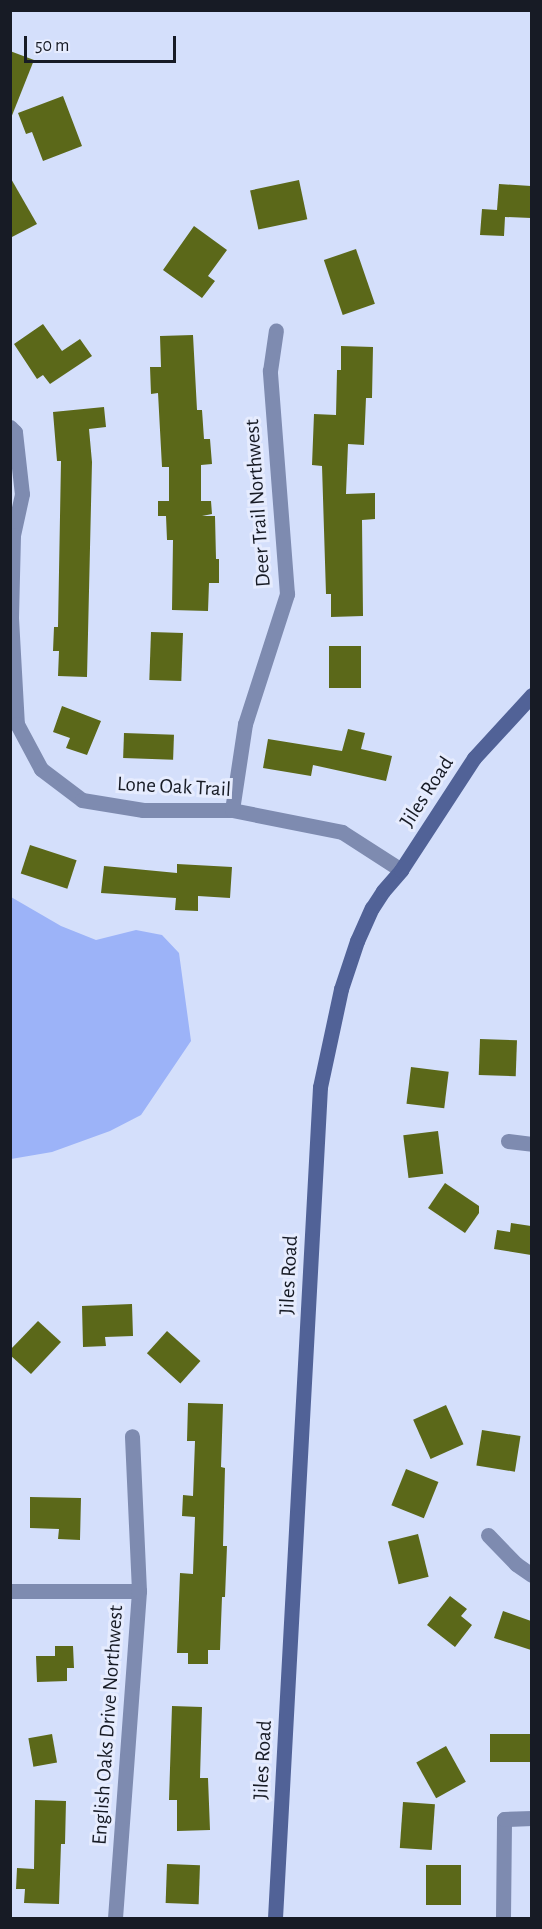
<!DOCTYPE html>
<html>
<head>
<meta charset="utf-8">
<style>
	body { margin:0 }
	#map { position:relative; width:542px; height:1929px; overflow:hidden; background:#d4dffb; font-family:"Alegreya Sans",sans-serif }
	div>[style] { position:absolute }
	.water>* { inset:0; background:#9cb3f8 }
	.building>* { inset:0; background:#5b6819; transform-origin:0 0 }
	.street>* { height:15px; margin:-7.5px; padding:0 7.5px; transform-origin:7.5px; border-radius:7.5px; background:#7e8bb0 }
	.secondary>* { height:15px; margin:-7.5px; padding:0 7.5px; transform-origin:7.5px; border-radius:7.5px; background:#516297 }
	span { translate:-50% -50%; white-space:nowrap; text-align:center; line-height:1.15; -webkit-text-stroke:6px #e6ecfe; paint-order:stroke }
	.street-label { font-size:21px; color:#171b25 }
	.frame { position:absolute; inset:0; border:12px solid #171b25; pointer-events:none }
	.scale { position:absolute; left:24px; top:36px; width:152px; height:27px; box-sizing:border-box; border:3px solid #171b25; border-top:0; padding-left:8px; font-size:18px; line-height:21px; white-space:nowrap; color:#171b25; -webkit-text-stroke:4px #e6ecfe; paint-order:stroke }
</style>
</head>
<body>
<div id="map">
	<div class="water">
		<i style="clip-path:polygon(11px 897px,61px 926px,96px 940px,136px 930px,162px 935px,179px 953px,191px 1041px,141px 1115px,110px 1131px,52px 1152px,11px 1159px)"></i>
	</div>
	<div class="building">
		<i style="clip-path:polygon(10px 51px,34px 60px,11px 118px,10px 117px)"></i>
		<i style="clip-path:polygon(63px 96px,82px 146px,43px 161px,32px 132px,26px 134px,18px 113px)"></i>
		<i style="clip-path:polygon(10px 177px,37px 224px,10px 238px)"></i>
		<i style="left:299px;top:180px;width:40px;height:50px;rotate:78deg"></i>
		<i style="clip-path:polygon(499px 184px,531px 186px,531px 218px,505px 217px,504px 236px,480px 235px,482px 209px,497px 210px)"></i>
		<i style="clip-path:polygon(194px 226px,227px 250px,208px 276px,215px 281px,202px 298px,163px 270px)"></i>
		<i style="left:356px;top:249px;width:58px;height:34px;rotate:71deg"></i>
		<i style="clip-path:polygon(43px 324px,62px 351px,80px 339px,92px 356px,50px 384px,43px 375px,37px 379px,14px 344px)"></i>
		<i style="clip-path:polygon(193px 335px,197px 410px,202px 410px,204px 439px,210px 439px,212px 464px,201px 465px,201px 501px,211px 501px,212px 514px,202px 516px,215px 516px,216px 559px,219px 559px,219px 583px,209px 583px,208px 611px,172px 610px,173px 540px,167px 540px,166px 516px,158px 516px,158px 501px,169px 501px,169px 467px,162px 467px,158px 393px,151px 394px,150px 367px,161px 367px,160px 336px)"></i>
		<i style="clip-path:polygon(341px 346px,373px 347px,372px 398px,366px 398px,364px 445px,348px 444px,346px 494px,375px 493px,375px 519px,362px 520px,363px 616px,331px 617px,331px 594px,326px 594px,322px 466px,312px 465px,314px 414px,336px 415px,337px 370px,341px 370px)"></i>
		<i style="clip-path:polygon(104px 407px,106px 427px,89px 429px,92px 462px,87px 677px,58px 676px,59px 651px,53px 651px,54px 627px,58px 627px,61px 461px,57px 461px,53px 412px)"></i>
		<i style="left:151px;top:632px;width:32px;height:48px;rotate:2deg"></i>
		<i style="left:329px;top:646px;width:32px;height:42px"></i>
		<i style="clip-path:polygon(62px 706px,101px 721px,87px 755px,66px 748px,70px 738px,53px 732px)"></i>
		<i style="clip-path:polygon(348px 729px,365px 733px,361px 749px,392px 756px,386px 781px,313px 765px,311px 776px,263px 768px,268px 739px,342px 751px)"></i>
		<i style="left:124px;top:733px;width:50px;height:25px;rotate:2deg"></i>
		<i style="left:30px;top:845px;width:49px;height:30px;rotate:18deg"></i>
		<i style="clip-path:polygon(177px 864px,232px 867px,230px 898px,198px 896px,198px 911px,175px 910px,176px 898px,101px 893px,104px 866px,177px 873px)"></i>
		<i style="left:480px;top:1039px;width:37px;height:36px;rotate:2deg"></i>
		<i style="left:411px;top:1067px;width:38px;height:37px;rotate:7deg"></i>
		<i style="left:438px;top:1131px;width:43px;height:35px;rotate:83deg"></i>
		<i style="clip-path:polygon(445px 1183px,479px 1206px,479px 1213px,465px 1233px,428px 1208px)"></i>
		<i style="clip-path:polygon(511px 1223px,531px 1226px,531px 1255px,494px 1249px,497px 1230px,510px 1232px)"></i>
		<i style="clip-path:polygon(132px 1304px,133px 1336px,105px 1337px,106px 1346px,83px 1347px,82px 1306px)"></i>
		<i style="clip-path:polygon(38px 1321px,61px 1342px,31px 1374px,10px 1355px,10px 1350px)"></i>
		<i style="left:167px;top:1331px;width:45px;height:30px;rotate:42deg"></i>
		<i style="clip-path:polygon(188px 1403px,223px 1404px,221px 1467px,225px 1468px,223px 1546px,227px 1546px,225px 1597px,222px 1597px,220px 1650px,208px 1650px,208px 1664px,188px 1664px,188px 1653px,177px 1653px,180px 1573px,193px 1574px,195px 1517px,182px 1516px,183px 1495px,193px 1496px,195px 1441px,187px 1441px)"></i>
		<i style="left:446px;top:1405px;width:43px;height:36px;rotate:66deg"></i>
		<i style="left:482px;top:1430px;width:39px;height:36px;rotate:9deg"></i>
		<i style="left:406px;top:1469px;width:35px;height:39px;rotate:22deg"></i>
		<i style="clip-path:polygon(30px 1497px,81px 1498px,80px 1540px,58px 1539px,59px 1529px,30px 1528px)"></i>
		<i style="left:418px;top:1534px;width:44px;height:31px;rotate:76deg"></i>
		<i style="clip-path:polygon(450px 1596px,467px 1609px,461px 1616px,472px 1625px,455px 1647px,427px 1625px)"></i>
		<i style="clip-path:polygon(503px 1611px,531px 1621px,531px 1650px,494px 1638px)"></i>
		<i style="clip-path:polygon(55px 1646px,73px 1646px,74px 1668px,67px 1668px,67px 1681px,37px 1682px,36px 1656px,55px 1656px)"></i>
		<i style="clip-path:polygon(172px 1706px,202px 1707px,200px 1778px,208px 1778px,210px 1830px,177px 1831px,177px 1800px,169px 1800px)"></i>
		<i style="left:52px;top:1734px;width:29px;height:24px;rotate:80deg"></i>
		<i style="left:531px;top:1734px;width:28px;height:41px;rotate:90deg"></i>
		<i style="left:446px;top:1746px;width:41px;height:34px;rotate:61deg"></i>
		<i style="clip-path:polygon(35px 1800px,66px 1801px,65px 1844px,61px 1844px,59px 1904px,24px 1903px,25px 1889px,16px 1889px,17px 1868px,34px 1869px)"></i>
		<i style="left:403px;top:1802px;width:32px;height:46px;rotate:4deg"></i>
		<i style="left:167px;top:1864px;width:33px;height:39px;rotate:2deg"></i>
		<i style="left:461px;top:1865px;width:40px;height:35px;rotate:90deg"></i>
	</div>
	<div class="street">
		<i style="left:10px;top:427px;width:7px;rotate:45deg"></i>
		<i style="left:15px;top:432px;width:62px;rotate:83.6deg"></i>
		<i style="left:22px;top:494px;width:42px;rotate:102.4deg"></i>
		<i style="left:13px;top:535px;width:83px;rotate:91.4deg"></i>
		<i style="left:11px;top:618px;width:106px;rotate:86.8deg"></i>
		<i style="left:17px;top:724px;width:51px;rotate:61.9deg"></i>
		<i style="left:41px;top:769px;width:51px;rotate:37.1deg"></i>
		<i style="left:82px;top:800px;width:62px;rotate:9.3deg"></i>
		<i style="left:143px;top:810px;width:89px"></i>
		<i style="left:232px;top:810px;width:112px;rotate:11.3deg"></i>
		<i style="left:342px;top:832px;width:70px;rotate:32.8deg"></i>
		<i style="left:232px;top:810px;width:87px;rotate:-81.4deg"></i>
		<i style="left:245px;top:724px;width:137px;rotate:-72.1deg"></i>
		<i style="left:287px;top:594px;width:224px;rotate:-94.4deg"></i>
		<i style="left:270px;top:371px;width:41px;rotate:-81.7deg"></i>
		<i style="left:508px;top:1141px;width:24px;rotate:7deg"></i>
		<i style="left:488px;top:1535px;width:40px;rotate:46deg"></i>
		<i style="left:516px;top:1564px;width:19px;rotate:35deg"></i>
		<i style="left:10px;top:1591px;width:129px"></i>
		<i style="left:115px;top:1918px;width:328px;rotate:-85.8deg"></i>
		<i style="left:139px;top:1591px;width:155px;rotate:-92.6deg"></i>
		<i style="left:503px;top:1918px;width:99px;rotate:-89.4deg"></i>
		<i style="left:504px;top:1819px;width:28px;rotate:-2deg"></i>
	</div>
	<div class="secondary">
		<i style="left:275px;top:1918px;width:832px;rotate:-86.9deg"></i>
		<i style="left:320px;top:1087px;width:100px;rotate:-77.9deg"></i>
		<i style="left:341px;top:989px;width:51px;rotate:-71.6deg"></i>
		<i style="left:357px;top:941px;width:36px;rotate:-66deg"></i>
		<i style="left:372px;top:908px;width:20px;rotate:-57deg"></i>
		<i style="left:383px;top:891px;width:28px;rotate:-49deg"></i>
		<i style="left:401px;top:870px;width:134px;rotate:-56.9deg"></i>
		<i style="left:474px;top:758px;width:86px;rotate:-47.4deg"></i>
	</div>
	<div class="street-label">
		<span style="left:258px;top:503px;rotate:-94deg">Deer Trail Northwest</span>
		<span style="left:174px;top:787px;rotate:3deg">Lone Oak Trail</span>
		<span style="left:427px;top:792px;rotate:-57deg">Jiles Road</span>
		<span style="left:289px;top:1275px;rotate:-87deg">Jiles Road</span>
		<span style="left:108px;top:1725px;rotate:-86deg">English Oaks Drive Northwest</span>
		<span style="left:263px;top:1760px;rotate:-87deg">Jiles Road</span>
	</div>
	<div class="frame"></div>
	<div class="scale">50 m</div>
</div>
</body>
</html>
